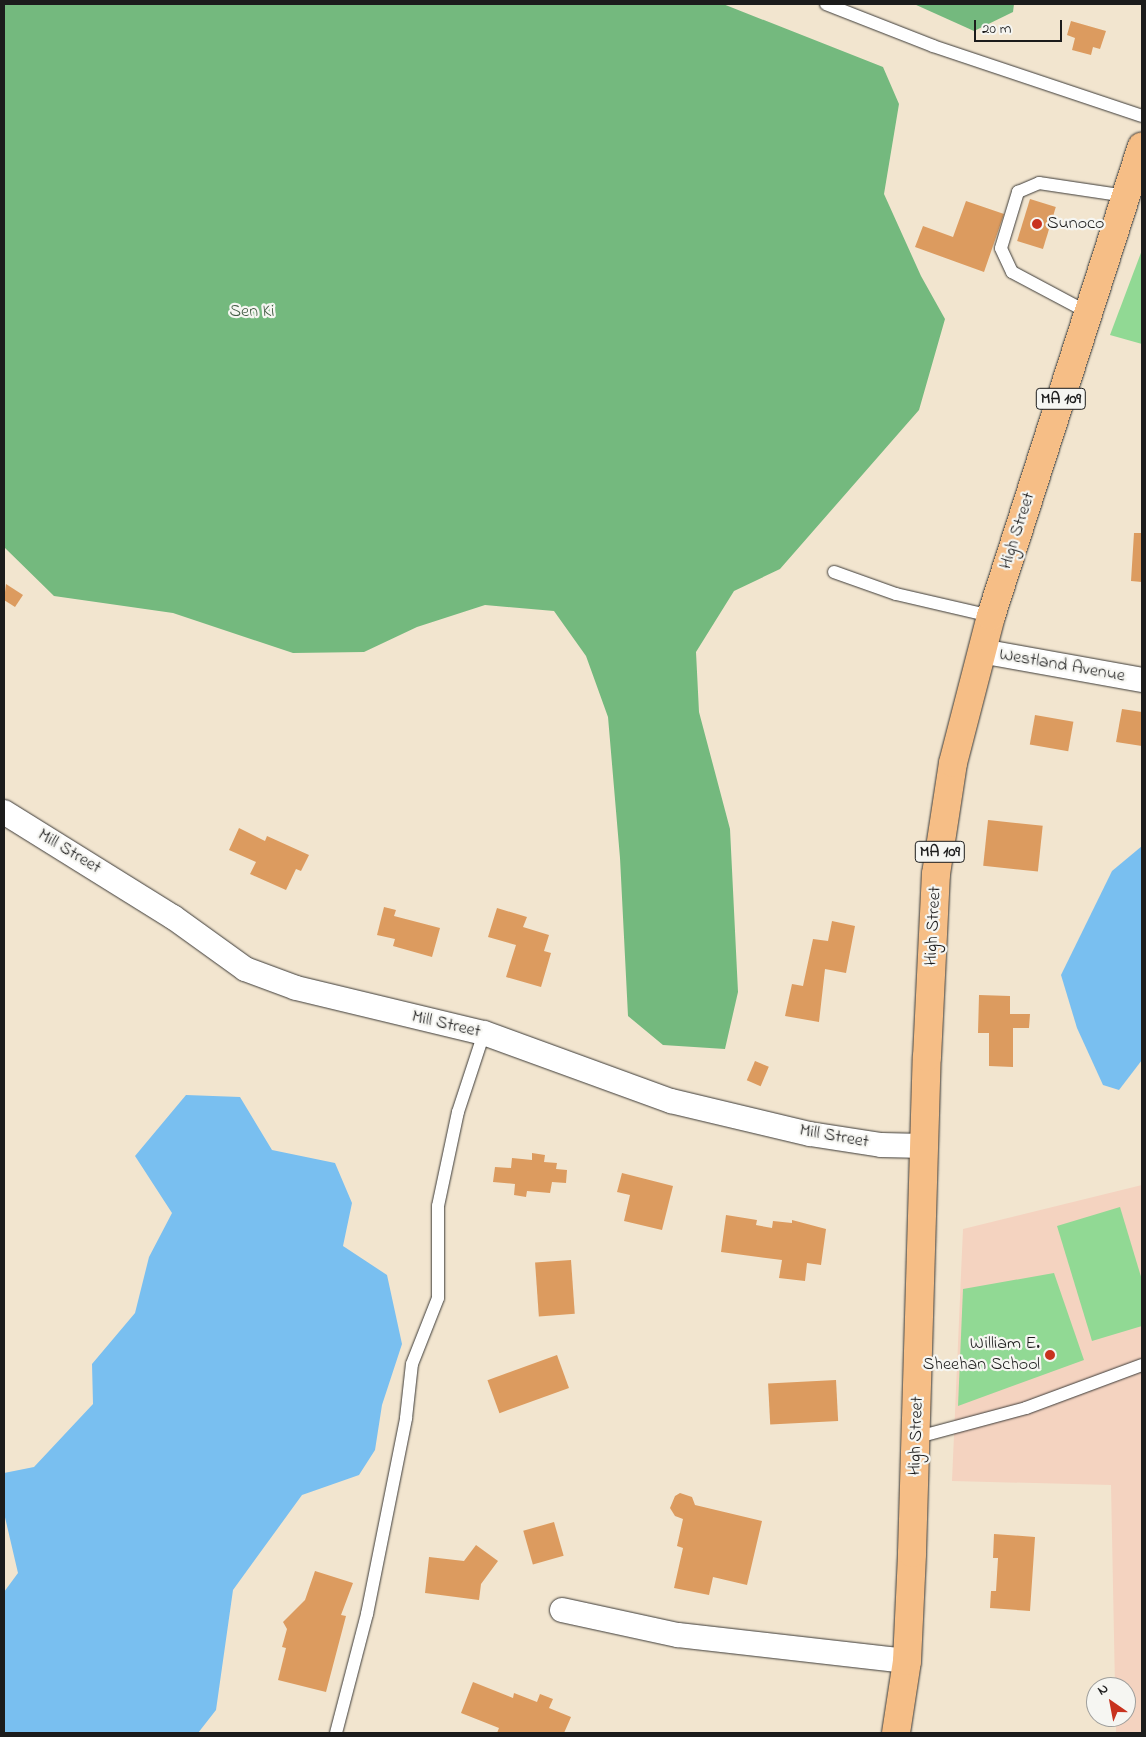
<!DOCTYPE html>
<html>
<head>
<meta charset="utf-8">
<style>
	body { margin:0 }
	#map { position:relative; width:1146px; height:1737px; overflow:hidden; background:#f2e5cf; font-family:"Indie Flower",sans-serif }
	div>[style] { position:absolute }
	.built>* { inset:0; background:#f4d3c0 }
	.green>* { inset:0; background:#91d994 }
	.forest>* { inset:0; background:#74b97e }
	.water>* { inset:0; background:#79bff0 }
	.building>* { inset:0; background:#dc9b5f; transform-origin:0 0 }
	.roads { filter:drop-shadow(0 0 1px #3c3a37) drop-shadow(0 0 1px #3c3a37) }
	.service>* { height:12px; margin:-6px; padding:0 6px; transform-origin:6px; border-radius:6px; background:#fff }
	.minor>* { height:24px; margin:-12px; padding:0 12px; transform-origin:12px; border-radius:12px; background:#fff }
	.primary>* { height:28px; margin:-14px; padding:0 14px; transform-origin:14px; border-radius:14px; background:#f6be86 }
	.dots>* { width:14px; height:14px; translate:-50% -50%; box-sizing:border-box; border:2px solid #f6f6f2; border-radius:50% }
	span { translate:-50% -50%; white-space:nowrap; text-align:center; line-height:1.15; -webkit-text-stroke:4.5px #f6f6f2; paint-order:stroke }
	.shield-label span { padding:1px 4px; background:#f6f6f2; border:1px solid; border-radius:4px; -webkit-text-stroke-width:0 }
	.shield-label { font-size:16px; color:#1c1c1c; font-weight:700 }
	.poi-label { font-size:18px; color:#1c1c1c }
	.left { translate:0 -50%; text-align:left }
	.right { translate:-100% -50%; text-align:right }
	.park-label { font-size:18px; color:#455e46 }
	.street-label { font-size:18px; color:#1c1c1c }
	.frame { position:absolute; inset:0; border:5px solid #1c1c1c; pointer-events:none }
	.north { position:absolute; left:1086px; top:1677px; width:50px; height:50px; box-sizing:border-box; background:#f6f6f2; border:1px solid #9f9f9c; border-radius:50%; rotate:327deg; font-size:14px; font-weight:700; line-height:20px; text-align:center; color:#1c1c1c }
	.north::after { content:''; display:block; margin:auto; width:18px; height:22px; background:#c8321e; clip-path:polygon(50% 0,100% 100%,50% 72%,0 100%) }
	.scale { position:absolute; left:974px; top:20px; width:88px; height:22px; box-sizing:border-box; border:2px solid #1c1c1c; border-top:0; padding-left:6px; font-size:15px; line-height:18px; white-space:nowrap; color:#1c1c1c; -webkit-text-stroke:4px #f6f6f2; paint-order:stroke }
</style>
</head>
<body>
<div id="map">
	<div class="built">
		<i style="clip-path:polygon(1142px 1185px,1142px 1733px,1116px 1733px,1116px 1717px,1126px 1717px,1126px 1687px,1115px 1687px,1111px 1485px,952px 1481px,963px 1229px)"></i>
	</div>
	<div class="green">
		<i style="clip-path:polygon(1142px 250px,1142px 344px,1110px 335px)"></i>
		<i style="clip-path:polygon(1120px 1207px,1142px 1280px,1142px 1326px,1092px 1341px,1057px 1226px)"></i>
		<i style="clip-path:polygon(1054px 1273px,1084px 1360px,958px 1406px,963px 1289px)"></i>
	</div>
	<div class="forest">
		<i style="clip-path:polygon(4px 4px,723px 4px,883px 67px,899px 104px,884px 194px,921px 276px,945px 319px,919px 410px,780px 569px,734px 591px,696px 652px,699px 712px,730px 829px,738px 992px,725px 1049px,663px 1045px,628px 1016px,620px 858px,608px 717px,586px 656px,554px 611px,485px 605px,417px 627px,364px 652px,293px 653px,173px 613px,54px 596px,4px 547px)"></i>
		<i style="clip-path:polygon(914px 4px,1014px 4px,1013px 12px,974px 31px)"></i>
	</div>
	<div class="water">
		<i style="clip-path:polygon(1142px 846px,1142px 1060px,1119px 1090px,1103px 1085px,1077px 1028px,1061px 975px,1112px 871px)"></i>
		<i style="clip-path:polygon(186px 1095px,240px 1097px,272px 1150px,335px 1163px,352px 1203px,343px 1246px,387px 1275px,402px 1344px,382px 1405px,375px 1450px,359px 1475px,302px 1495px,233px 1590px,216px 1710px,198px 1733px,4px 1733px,4px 1592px,18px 1573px,4px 1513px,4px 1473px,34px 1467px,93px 1404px,92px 1364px,135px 1313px,149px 1257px,172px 1213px,135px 1156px)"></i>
	</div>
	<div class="building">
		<i style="clip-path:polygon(1071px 21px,1106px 31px,1100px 49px,1093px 47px,1091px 55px,1072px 50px,1075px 38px,1067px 35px)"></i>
		<i style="left:1030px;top:199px;width:27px;height:44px;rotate:17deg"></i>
		<i style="clip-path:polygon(966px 201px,1004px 214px,984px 272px,915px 247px,923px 226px,953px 237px)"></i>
		<i style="clip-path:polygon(1134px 533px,1142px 533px,1142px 582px,1131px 581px)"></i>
		<i style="clip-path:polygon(6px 584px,23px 595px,15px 607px,4px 600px)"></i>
		<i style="clip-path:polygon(1122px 709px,1142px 712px,1142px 746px,1116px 742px)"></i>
		<i style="left:1035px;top:715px;width:39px;height:30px;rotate:10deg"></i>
		<i style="left:988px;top:820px;width:55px;height:46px;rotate:6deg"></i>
		<i style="clip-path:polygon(239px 828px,265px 841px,267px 836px,309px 855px,301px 871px,296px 869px,286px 890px,250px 874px,256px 862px,229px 850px)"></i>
		<i style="clip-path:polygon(384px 907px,396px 910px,394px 916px,440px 928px,432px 957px,393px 946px,395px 939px,377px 935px)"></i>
		<i style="clip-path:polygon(497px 908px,527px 917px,523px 927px,549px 935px,544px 951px,551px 953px,541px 987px,506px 977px,516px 945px,488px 937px)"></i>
		<i style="clip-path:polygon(832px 921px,855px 926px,846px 973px,825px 969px,819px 1022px,785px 1016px,792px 984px,803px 986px,813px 939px,828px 941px)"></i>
		<i style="clip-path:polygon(979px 995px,1010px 996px,1010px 1014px,1030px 1014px,1029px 1028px,1013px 1028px,1013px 1067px,989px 1066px,989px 1033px,978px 1033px)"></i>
		<i style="left:755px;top:1061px;width:15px;height:21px;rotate:23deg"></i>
		<i style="clip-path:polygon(532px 1153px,545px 1155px,544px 1162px,557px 1163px,556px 1169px,567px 1170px,566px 1183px,552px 1182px,550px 1193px,527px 1191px,526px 1197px,514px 1195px,515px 1184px,493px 1182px,495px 1167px,511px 1168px,512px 1158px,532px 1160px)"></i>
		<i style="clip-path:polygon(622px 1173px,673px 1186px,662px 1230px,624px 1221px,630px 1195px,617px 1192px)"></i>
		<i style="clip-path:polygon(726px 1215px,757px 1220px,756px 1225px,772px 1228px,773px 1221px,792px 1223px,792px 1220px,826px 1229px,821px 1265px,807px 1263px,805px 1281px,779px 1278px,782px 1260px,721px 1252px)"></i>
		<i style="left:571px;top:1260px;width:54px;height:36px;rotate:86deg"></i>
		<i style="left:557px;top:1355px;width:35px;height:74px;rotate:70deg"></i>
		<i style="left:836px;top:1380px;width:41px;height:68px;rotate:87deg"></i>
		<i style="clip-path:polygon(680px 1493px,692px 1497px,695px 1505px,762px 1521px,747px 1585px,713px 1577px,709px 1595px,674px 1588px,683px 1548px,677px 1546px,683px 1519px,675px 1516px,670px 1508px,675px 1496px)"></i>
		<i style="left:554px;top:1522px;width:35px;height:32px;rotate:74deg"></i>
		<i style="clip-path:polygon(994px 1534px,1035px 1537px,1030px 1611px,990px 1608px,991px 1591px,996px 1591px,998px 1558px,993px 1558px)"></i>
		<i style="clip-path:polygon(476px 1545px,498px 1561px,481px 1584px,479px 1600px,425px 1593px,429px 1557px,464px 1561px)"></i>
		<i style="clip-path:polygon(315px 1571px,353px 1583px,341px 1615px,346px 1616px,326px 1692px,278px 1680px,286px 1648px,282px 1647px,287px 1629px,283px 1622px,305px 1600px)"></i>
		<i style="clip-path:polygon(473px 1682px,513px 1698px,514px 1693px,537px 1702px,540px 1694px,553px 1699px,549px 1708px,571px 1717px,564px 1733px,497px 1733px,499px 1728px,461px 1713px)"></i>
	</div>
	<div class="roads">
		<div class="service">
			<i style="left:826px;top:4px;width:115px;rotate:21.4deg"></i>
			<i style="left:933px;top:46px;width:220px;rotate:18.5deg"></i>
			<i style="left:1089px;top:313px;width:87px;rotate:-152deg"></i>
			<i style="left:1012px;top:272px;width:26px;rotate:-115deg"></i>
			<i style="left:1001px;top:248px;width:59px;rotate:-73.1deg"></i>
			<i style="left:1018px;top:192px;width:23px;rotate:-23deg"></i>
			<i style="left:1039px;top:183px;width:88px;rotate:8.5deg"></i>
			<i style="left:834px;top:572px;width:66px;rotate:19.5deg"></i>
			<i style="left:896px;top:594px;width:98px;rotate:13deg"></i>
			<i style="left:918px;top:1437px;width:112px;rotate:-15deg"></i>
			<i style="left:1026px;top:1408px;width:124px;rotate:-20.3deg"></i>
			<i style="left:336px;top:1733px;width:123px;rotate:-75.4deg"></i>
			<i style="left:367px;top:1614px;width:200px;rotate:-78.7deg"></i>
			<i style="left:406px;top:1418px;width:54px;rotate:-83.7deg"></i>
			<i style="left:412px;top:1364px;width:71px;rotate:-68.5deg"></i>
			<i style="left:438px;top:1298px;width:92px;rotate:-90deg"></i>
			<i style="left:438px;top:1206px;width:96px;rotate:-78deg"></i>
			<i style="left:458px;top:1112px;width:83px;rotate:-71.8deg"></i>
		</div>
		<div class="minor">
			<i style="left:981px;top:651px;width:164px;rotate:10.2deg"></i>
			<i style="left:4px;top:812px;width:199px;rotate:31.9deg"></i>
			<i style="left:173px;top:917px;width:89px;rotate:35.8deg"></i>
			<i style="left:245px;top:969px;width:54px;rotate:20.4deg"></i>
			<i style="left:296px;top:988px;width:193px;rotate:13.5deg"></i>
			<i style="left:484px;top:1033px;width:199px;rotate:20deg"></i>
			<i style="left:671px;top:1101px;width:143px;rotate:13.4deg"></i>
			<i style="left:810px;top:1134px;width:72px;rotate:8.8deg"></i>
			<i style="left:881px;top:1145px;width:44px;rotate:1.3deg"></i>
			<i style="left:562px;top:1610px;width:119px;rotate:12.2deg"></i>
			<i style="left:678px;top:1635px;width:230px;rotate:6.5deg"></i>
		</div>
		<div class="primary">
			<i style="left:896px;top:1733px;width:73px;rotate:-81.3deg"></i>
			<i style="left:907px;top:1661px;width:108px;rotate:-87.3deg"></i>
			<i style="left:912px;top:1553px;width:496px;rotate:-88.3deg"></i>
			<i style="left:927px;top:1057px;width:183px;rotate:-87.2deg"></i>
			<i style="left:936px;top:874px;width:112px;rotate:-81.3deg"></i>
			<i style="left:953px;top:763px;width:152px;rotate:-75.5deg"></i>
			<i style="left:991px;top:616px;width:493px;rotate:-72.2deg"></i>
		</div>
	</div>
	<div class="dots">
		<i style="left:1037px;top:224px;background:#c8321e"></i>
		<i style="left:1050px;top:1355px;background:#c8321e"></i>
	</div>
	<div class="shield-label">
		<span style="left:1061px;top:399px">MA 109</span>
		<span style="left:940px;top:852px">MA 109</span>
	</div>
	<div class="poi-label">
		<span class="left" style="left:1047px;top:224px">Sunoco</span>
		<span class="right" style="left:1040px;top:1355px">William E.<br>Sheehan School</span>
	</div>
	<div class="park-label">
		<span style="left:252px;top:312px">Sen Ki</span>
	</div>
	<div class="street-label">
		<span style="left:1018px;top:531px;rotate:-72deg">High Street</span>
		<span style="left:1062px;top:666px;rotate:10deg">Westland Avenue</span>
		<span style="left:69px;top:852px;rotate:31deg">Mill Street</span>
		<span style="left:934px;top:926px;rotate:-87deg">High Street</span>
		<span style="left:446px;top:1025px;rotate:13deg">Mill Street</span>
		<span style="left:834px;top:1137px;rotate:10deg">Mill Street</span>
		<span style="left:917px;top:1436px;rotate:-88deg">High Street</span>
	</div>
	<div class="frame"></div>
	<div class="north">N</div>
	<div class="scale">20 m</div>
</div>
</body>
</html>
